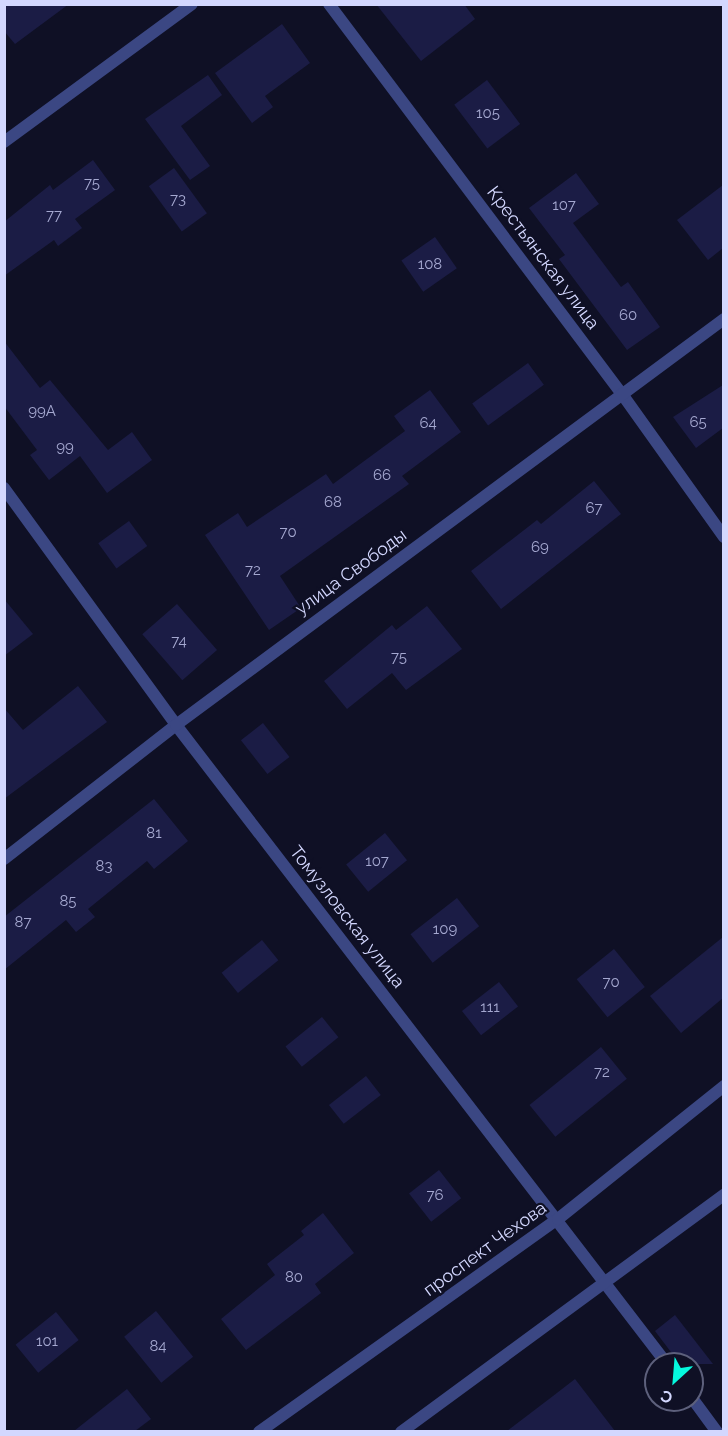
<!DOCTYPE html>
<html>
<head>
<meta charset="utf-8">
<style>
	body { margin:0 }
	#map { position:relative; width:728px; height:1436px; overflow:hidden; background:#0f1025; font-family:Raleway,sans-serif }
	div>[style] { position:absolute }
	.building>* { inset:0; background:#1b1c45; transform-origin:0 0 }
	.minor>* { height:12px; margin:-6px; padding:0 6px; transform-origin:6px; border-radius:6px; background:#3b4783 }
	span { translate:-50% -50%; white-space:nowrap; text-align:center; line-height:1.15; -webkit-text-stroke:4.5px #0f1025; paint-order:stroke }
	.number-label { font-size:15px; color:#a5a8d0 }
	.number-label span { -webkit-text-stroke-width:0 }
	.street-label { font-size:18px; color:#d3d7fe }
	.frame { position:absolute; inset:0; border:6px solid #d3d7fe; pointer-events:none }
	.north { position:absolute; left:644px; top:1352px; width:60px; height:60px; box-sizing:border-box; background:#0f1025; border:2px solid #5d607c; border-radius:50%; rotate:206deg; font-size:16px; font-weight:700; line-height:24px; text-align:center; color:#d3d7fe }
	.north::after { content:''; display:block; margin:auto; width:21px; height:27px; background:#05f9de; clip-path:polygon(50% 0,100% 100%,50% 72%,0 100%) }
</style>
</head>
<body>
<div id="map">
	<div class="building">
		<i style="clip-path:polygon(4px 4px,69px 4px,15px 44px,4px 31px)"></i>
		<i style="clip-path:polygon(376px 4px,464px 4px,475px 19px,421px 61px)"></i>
		<i style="clip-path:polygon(282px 24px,310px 63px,265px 96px,273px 107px,252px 123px,215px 73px)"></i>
		<i style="clip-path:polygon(208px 75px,222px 95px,181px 126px,210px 166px,190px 180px,145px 119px)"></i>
		<i style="left:487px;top:80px;width:55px;height:41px;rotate:53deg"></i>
		<i style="clip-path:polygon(93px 160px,115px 190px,75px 219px,82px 228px,58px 246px,54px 240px,4px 276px,4px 222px,50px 185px,53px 190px)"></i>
		<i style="left:174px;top:168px;width:56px;height:31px;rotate:54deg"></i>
		<i style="clip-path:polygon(576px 173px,599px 204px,573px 223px,621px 287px,628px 282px,660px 327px,627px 350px,559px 259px,565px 255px,529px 208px)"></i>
		<i style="clip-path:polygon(723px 185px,723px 248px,708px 260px,677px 220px)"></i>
		<i style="left:435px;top:237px;width:38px;height:41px;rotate:55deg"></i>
		<i style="clip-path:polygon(4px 341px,40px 388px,50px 380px,108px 450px,132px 432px,152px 460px,107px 493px,80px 456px,49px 480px,30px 455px,37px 450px,4px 406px)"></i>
		<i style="left:528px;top:363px;width:27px;height:69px;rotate:54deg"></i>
		<i style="clip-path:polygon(723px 385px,723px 428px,696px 448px,673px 417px)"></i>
		<i style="clip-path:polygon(430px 390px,461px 432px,402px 476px,409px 484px,280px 576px,301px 608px,269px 630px,205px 535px,238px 513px,247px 527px,326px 474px,333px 484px,405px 431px,394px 416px)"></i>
		<i style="clip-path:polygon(594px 481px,621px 514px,501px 609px,471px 571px,537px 520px,541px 524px)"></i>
		<i style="left:129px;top:521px;width:31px;height:38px;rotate:54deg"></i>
		<i style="clip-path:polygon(4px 599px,33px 634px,4px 656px)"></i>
		<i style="left:177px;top:604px;width:61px;height:46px;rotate:49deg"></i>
		<i style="clip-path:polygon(427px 606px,462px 649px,406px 690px,392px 673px,347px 709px,324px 681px,392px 625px,396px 630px)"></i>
		<i style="clip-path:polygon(78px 686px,107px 722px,4px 799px,4px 708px,23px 730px)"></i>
		<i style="left:263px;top:723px;width:43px;height:28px;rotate:52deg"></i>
		<i style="clip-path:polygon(154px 799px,188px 841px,154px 869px,147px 861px,88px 909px,95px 917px,76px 932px,66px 920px,4px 970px,4px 917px)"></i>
		<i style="left:385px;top:833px;width:35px;height:50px;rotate:51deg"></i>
		<i style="left:457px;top:898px;width:36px;height:59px;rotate:52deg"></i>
		<i style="clip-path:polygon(723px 937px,723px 998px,681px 1033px,650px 996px)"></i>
		<i style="left:262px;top:940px;width:26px;height:52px;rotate:51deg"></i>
		<i style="left:614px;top:949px;width:49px;height:48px;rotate:51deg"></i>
		<i style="left:499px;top:982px;width:31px;height:47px;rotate:52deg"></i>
		<i style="left:322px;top:1017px;width:26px;height:47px;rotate:51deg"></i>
		<i style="left:601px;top:1047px;width:41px;height:92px;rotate:51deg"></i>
		<i style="left:366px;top:1076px;width:24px;height:47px;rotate:52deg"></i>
		<i style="left:439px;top:1170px;width:36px;height:38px;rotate:52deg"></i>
		<i style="clip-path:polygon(323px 1213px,354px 1253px,315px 1284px,321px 1293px,246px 1350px,221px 1319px,275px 1275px,267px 1264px,304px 1235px,301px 1231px)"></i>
		<i style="left:156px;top:1311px;width:59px;height:41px;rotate:51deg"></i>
		<i style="left:56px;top:1312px;width:36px;height:52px;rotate:51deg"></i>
		<i style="clip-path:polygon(675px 1315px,713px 1364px,680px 1364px,655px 1331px)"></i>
		<i style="clip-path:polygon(575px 1379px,615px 1431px,507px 1431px,553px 1396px)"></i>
		<i style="clip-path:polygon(127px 1389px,151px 1419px,135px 1431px,74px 1431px)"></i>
	</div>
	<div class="minor">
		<i style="left:329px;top:4px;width:488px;rotate:53.1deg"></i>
		<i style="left:622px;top:394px;width:176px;rotate:54.5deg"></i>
		<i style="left:4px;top:142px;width:233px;rotate:-36.3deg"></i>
		<i style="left:4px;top:488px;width:293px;rotate:54deg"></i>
		<i style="left:176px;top:725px;width:806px;rotate:52.46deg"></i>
		<i style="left:4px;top:859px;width:218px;rotate:-37.9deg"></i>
		<i style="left:176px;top:725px;width:682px;rotate:-36.53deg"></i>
		<i style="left:692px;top:1398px;width:42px;rotate:53.7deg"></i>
		<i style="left:259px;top:1432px;width:367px;rotate:-35.5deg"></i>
		<i style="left:558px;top:1219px;width:213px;rotate:-38.7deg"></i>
		<i style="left:401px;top:1432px;width:401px;rotate:-36.3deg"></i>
	</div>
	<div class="number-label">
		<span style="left:488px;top:114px">105</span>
		<span style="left:92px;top:184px">75</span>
		<span style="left:178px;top:200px">73</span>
		<span style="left:564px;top:206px">107</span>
		<span style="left:54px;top:216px">77</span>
		<span style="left:430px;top:265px">108</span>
		<span style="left:628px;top:316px">60</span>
		<span style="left:42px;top:412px">99А</span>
		<span style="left:698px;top:423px">65</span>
		<span style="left:428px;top:424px">64</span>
		<span style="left:65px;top:448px">99</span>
		<span style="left:382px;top:476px">66</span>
		<span style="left:333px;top:503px">68</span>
		<span style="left:594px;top:509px">67</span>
		<span style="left:288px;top:533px">70</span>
		<span style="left:540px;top:548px">69</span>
		<span style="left:253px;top:571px">72</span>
		<span style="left:179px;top:642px">74</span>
		<span style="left:399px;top:658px">75</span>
		<span style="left:154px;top:834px">81</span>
		<span style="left:377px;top:862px">107</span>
		<span style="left:104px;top:867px">83</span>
		<span style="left:68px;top:902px">85</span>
		<span style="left:23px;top:923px">87</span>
		<span style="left:445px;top:930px">109</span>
		<span style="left:611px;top:983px">70</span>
		<span style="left:490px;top:1008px">111</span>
		<span style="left:602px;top:1073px">72</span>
		<span style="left:435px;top:1196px">76</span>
		<span style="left:294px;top:1278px">80</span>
		<span style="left:47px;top:1342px">101</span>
		<span style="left:158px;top:1347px">84</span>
	</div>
	<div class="street-label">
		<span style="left:543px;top:258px;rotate:53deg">Крестьянская улица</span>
		<span style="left:351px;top:572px;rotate:-36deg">улица Свободы</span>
		<span style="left:347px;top:917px;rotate:52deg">Томузловская улица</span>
		<span style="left:485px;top:1249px;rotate:-36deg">проспект Чехова</span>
	</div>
	<div class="frame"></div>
	<div class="north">С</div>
</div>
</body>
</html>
